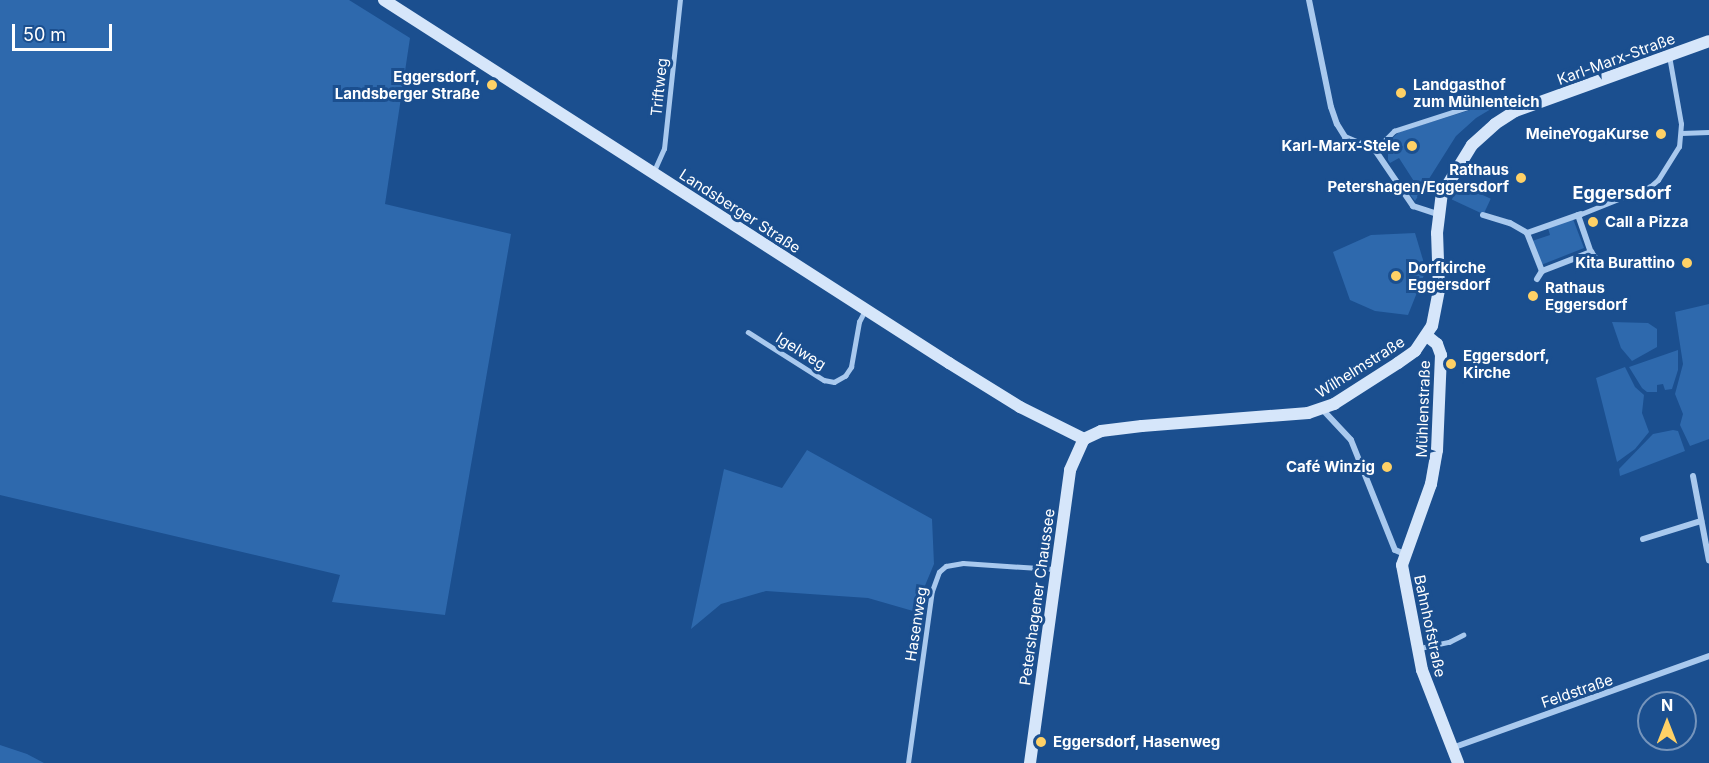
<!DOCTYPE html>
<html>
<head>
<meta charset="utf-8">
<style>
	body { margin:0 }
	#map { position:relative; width:1709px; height:763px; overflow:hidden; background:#1b4f8f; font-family:Inter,sans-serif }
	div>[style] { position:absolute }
	.green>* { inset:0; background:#2e69ad; transform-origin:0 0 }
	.lane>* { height:4.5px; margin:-2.25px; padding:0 2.25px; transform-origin:2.25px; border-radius:2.25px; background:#a9c9ee }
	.street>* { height:6px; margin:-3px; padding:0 3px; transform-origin:3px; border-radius:3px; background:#a9c9ee }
	.secondary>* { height:12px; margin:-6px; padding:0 6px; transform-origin:6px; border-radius:6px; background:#d6e6fa }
	.dots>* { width:16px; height:16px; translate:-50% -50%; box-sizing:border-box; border:3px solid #1b4f8f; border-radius:50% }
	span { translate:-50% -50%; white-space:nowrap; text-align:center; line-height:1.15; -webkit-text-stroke:6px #1b4f8f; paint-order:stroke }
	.street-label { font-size:15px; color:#fff }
	.poi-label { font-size:15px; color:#fff; font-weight:700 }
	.right { translate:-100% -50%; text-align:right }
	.left { translate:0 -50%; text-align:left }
	.quarter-label { font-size:18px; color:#fff; font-weight:700 }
	.north { position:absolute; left:1637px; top:691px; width:60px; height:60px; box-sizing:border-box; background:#1b4f8f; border:2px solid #7695bc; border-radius:50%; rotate:0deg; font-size:16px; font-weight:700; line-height:24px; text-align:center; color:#fff }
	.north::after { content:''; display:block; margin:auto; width:21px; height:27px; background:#ffd166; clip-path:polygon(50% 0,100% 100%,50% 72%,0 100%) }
	.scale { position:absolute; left:12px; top:24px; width:100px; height:27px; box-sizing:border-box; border:3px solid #fff; border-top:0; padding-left:8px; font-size:18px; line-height:21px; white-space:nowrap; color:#fff; -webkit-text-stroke:4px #1b4f8f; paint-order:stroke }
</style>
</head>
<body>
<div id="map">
	<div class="green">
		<i style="clip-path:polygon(0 0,349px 0,410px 38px,385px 204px,511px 234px,445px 615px,332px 602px,340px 575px,0 495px)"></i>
		<i style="clip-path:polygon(1496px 102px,1501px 103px,1476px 118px,1456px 136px,1415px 201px,1408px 192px,1417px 186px,1399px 158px,1390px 163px,1388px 160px,1388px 142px,1399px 132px)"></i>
		<i style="left:1459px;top:184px;width:35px;height:17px;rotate:25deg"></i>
		<i style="clip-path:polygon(1573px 219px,1584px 248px,1541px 265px,1532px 241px,1550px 235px,1548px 228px)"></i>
		<i style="clip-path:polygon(1415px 233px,1426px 270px,1408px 315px,1375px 311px,1350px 300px,1333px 252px,1371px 235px)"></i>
		<i style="clip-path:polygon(1709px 304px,1709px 439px,1690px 446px,1680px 425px,1683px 414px,1675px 394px,1683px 364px,1675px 312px)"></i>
		<i style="clip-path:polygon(1612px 322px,1648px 323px,1657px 329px,1657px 347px,1632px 361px,1621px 348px)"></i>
		<i style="clip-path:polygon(1678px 350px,1678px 370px,1672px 389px,1665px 390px,1663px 384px,1657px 385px,1657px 392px,1647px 392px,1642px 388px,1629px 367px)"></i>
		<i style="clip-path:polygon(1625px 367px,1635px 387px,1644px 395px,1642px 413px,1649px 432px,1635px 449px,1617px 462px,1596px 378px)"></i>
		<i style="clip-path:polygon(1673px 430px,1678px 431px,1685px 451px,1620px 476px,1619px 469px,1653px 434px)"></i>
		<i style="clip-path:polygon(807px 450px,932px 519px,934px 564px,924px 588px,920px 613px,868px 598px,766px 591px,721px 604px,691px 629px,724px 469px,782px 488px)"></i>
		<i style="clip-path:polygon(0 745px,27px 754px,44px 763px,0 763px)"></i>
	</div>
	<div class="lane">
		<i style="left:1681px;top:133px;width:28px;rotate:-2deg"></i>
		<i style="left:1375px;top:150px;width:27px;rotate:-45deg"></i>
		<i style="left:1394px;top:131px;width:107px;rotate:-17.9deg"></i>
		<i style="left:1496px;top:98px;width:8px;rotate:-7deg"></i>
		<i style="left:1504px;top:97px;width:16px;rotate:52deg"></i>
		<i style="left:654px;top:171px;width:24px;rotate:-66deg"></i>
		<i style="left:664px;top:149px;width:150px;rotate:-83.9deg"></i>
		<i style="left:1581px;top:214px;width:75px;rotate:-21.8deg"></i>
		<i style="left:1651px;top:186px;width:9px;rotate:-41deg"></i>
		<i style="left:1658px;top:180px;width:39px;rotate:-58deg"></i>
		<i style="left:1679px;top:147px;width:23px;rotate:-85deg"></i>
		<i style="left:1681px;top:124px;width:69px;rotate:-100deg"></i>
		<i style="left:748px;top:332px;width:90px;rotate:32.3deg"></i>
		<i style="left:824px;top:380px;width:10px;rotate:11deg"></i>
		<i style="left:834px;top:382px;width:13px;rotate:-29deg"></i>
		<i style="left:845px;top:376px;width:11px;rotate:-56deg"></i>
		<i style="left:851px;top:367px;width:46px;rotate:-79.9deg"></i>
		<i style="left:859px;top:322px;width:13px;rotate:-63deg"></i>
		<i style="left:1420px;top:648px;width:30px;rotate:-12deg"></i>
		<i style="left:1449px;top:642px;width:16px;rotate:-27deg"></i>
		<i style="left:908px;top:763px;width:174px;rotate:-82.1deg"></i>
		<i style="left:932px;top:591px;width:20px;rotate:-70deg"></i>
		<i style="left:939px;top:572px;width:9px;rotate:-41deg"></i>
		<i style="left:946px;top:566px;width:17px;rotate:-10deg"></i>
		<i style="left:963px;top:563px;width:91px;rotate:3.8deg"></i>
	</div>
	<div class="street">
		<i style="left:1309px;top:0;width:109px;rotate:78.4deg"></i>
		<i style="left:1331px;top:107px;width:18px;rotate:71deg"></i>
		<i style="left:1337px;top:124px;width:15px;rotate:58deg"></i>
		<i style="left:1345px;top:137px;width:33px;rotate:23deg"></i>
		<i style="left:1375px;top:150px;width:68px;rotate:55.8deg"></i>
		<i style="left:1413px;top:206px;width:26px;rotate:18deg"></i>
		<i style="left:1483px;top:215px;width:28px;rotate:17deg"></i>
		<i style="left:1510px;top:223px;width:20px;rotate:30deg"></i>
		<i style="left:1527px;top:233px;width:57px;rotate:-19.4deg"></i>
		<i style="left:1578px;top:215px;width:39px;rotate:71deg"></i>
		<i style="left:1527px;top:233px;width:41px;rotate:68.5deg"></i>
		<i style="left:1542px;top:271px;width:53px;rotate:-21.2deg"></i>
		<i style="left:1591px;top:252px;width:9px;rotate:54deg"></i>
		<i style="left:1537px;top:279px;width:9px;rotate:-58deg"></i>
		<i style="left:1322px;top:409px;width:42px;rotate:46.9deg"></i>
		<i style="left:1351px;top:440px;width:118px;rotate:68.2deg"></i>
		<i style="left:1395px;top:550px;width:11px;rotate:22deg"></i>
		<i style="left:1693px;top:476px;width:86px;rotate:79.3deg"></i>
		<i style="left:1643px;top:539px;width:61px;rotate:-17.2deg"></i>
		<i style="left:1452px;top:748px;width:273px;rotate:-19.7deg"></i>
	</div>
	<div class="secondary">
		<i style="left:384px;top:0;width:672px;rotate:32.72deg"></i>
		<i style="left:949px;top:363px;width:84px;rotate:31.8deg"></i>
		<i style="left:1020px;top:407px;width:72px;rotate:26.6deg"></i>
		<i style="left:1427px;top:336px;width:13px;rotate:39deg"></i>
		<i style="left:1437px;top:344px;width:12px;rotate:70deg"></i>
		<i style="left:1441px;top:355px;width:95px;rotate:92.4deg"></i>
		<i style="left:1437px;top:450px;width:35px;rotate:100deg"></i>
		<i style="left:1431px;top:484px;width:86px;rotate:109.7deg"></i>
		<i style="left:1402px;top:565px;width:107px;rotate:79.2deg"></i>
		<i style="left:1422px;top:670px;width:100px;rotate:68.8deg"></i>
		<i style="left:1084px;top:439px;width:19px;rotate:-25deg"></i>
		<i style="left:1101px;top:431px;width:41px;rotate:-7deg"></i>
		<i style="left:1142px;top:426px;width:167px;rotate:-4.5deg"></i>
		<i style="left:1308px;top:413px;width:28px;rotate:-19deg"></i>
		<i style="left:1334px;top:404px;width:76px;rotate:-32.6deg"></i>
		<i style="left:1398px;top:363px;width:21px;rotate:-35deg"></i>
		<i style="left:1415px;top:351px;width:30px;rotate:-56deg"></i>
		<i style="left:1432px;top:326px;width:38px;rotate:-79deg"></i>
		<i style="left:1439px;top:289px;width:56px;rotate:-92deg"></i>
		<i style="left:1437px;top:233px;width:39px;rotate:-83deg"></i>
		<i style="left:1442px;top:194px;width:57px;rotate:-58.5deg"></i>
		<i style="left:1472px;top:145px;width:31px;rotate:-42deg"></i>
		<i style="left:1495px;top:124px;width:24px;rotate:-33deg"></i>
		<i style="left:1515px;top:111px;width:206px;rotate:-19.8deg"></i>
		<i style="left:1030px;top:763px;width:296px;rotate:-82.2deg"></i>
		<i style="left:1070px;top:470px;width:34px;rotate:-66deg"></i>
	</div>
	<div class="dots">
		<i style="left:492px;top:85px;background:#ffd166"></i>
		<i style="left:1401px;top:93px;background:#ffd166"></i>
		<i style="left:1661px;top:134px;background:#ffd166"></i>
		<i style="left:1412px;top:146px;background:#ffd166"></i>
		<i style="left:1521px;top:178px;background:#ffd166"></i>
		<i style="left:1593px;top:222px;background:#ffd166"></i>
		<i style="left:1687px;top:263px;background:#ffd166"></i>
		<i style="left:1396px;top:276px;background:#ffd166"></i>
		<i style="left:1533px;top:296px;background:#ffd166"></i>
		<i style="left:1451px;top:364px;background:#ffd166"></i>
		<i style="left:1387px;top:467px;background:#ffd166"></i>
		<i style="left:1041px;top:742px;background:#ffd166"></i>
	</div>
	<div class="street-label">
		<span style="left:1616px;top:59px;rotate:-20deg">Karl-Marx-Straße</span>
		<span style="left:659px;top:87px;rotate:-84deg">Triftweg</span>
		<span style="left:740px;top:211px;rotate:33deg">Landsberger Straße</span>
		<span style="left:801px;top:351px;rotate:32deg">Igelweg</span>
		<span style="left:1360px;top:367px;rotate:-32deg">Wilhelmstraße</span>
		<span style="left:1423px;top:409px;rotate:-88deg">Mühlenstraße</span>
		<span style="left:1037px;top:597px;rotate:-82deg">Petershagener Chaussee</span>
		<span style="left:916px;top:624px;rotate:-81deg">Hasenweg</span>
		<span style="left:1430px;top:626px;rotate:78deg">Bahnhofstraße</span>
		<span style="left:1577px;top:691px;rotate:-19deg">Feldstraße</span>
	</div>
	<div class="poi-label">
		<span class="right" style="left:480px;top:85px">Eggersdorf,<br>Landsberger Straße</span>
		<span class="left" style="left:1413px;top:93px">Landgasthof<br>zum Mühlenteich</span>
		<span class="right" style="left:1649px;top:134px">MeineYogaKurse</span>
		<span class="right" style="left:1400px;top:146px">Karl-Marx-Stele</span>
		<span class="right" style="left:1509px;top:178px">Rathaus<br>Petershagen/Eggersdorf</span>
		<span class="left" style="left:1605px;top:222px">Call a Pizza</span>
		<span class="right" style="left:1675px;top:263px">Kita Burattino</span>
		<span class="left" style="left:1408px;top:276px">Dorfkirche<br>Eggersdorf</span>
		<span class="left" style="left:1545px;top:296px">Rathaus<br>Eggersdorf</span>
		<span class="left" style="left:1463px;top:364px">Eggersdorf,<br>Kirche</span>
		<span class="right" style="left:1375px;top:467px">Café Winzig</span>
		<span class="left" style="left:1053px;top:742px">Eggersdorf, Hasenweg</span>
	</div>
	<div class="quarter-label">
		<span style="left:1622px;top:193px">Eggersdorf</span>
	</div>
	<div class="north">N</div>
	<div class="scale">50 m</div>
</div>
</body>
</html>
